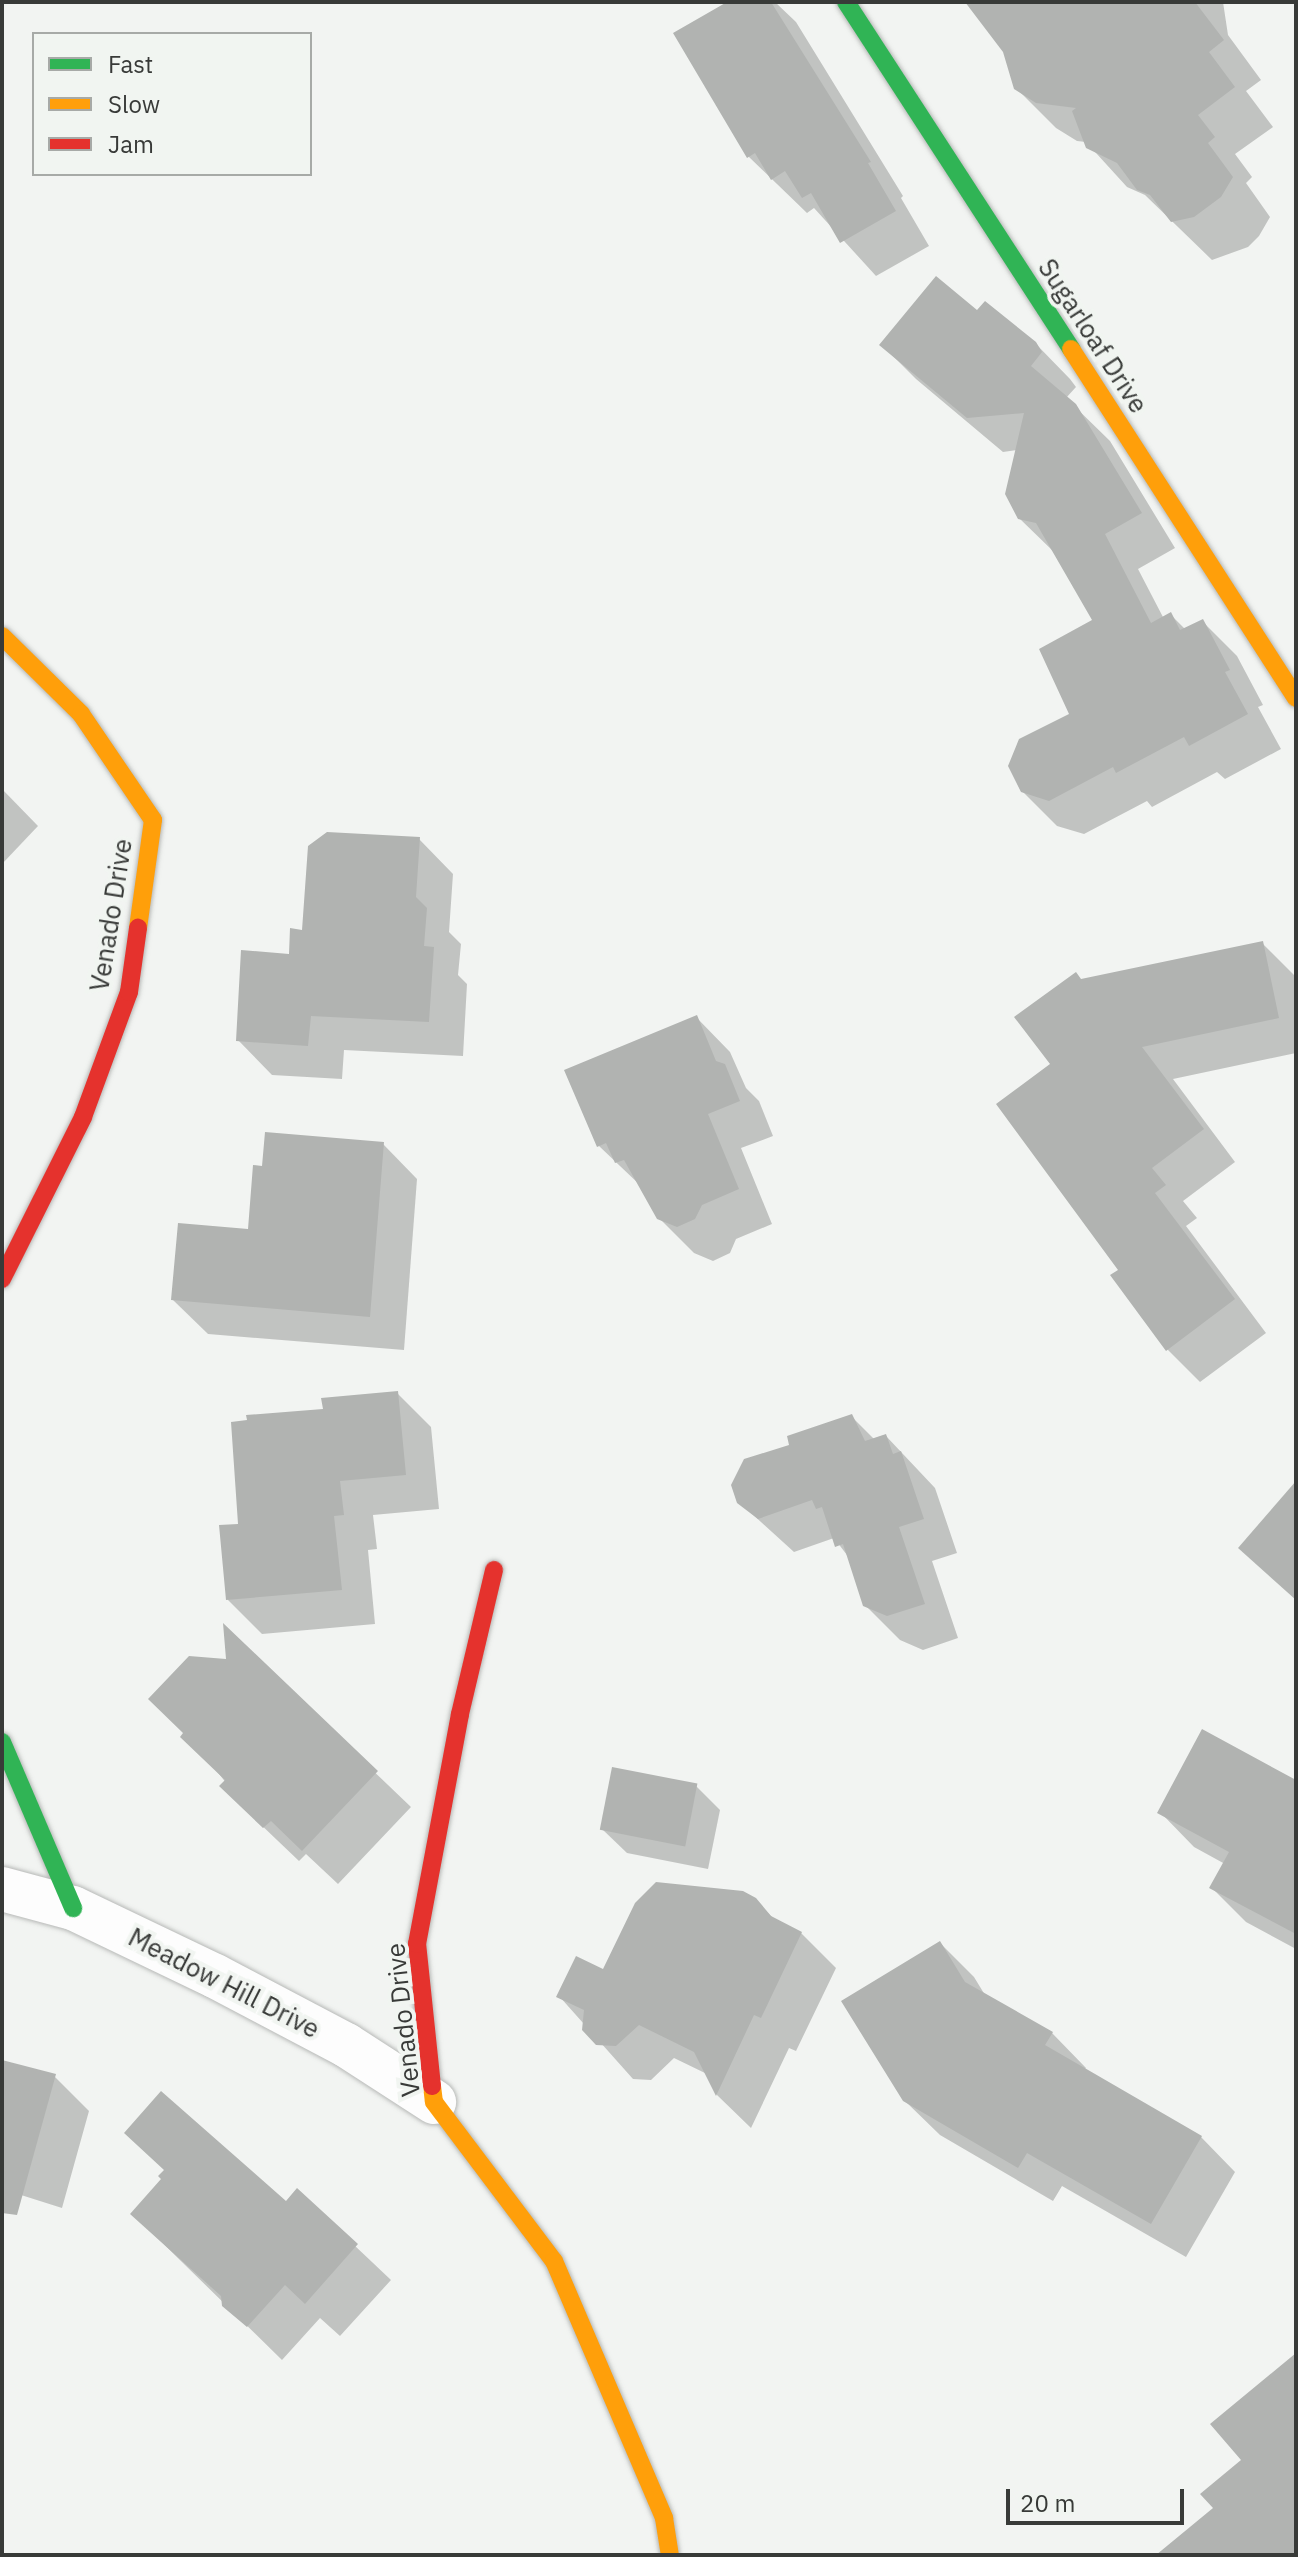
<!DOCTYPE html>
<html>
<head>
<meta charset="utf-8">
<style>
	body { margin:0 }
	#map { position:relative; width:1298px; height:2557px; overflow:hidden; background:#f2f4f2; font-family:"IBM Plex Sans",sans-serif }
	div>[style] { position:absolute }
	.shadow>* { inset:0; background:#0003 }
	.building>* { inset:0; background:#b1b3b1; transform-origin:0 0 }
	.roads { filter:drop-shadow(0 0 2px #b7b9b7) drop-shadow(0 0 2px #b7b9b7) }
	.street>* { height:44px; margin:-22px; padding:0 22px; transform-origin:22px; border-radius:22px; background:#fdfdfd }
	.fast>* { height:18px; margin:-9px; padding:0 9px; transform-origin:9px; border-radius:9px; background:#30b455 }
	.slow>* { height:18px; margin:-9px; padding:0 9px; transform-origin:9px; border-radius:9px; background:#ff9f0a }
	.jam>* { height:18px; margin:-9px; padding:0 9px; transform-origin:9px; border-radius:9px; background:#e5322d }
	span { translate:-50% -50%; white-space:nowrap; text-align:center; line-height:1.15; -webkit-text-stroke:8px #f1f5f1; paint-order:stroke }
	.street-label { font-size:26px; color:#383a38 }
	.frame { position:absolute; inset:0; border:4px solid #383a38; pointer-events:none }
	.legend { position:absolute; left:32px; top:32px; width:280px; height:144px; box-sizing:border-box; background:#f1f5f1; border:2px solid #a7aaa7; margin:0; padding:10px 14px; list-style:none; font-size:24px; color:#383a38 }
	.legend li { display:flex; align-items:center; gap:16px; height:40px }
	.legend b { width:40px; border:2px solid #a7aaa7 }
	.scale { position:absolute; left:1006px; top:2489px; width:178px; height:36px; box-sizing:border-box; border:4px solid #383a38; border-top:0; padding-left:10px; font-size:24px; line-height:28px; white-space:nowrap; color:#383a38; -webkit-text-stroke:6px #f1f5f1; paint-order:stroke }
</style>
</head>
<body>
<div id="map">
	<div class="shadow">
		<i style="clip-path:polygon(737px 2px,775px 2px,796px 22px,903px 196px,901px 198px,929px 246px,876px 276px,814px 208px,807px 213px,749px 157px)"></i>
		<i style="clip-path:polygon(968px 2px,1223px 2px,1228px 35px,1261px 80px,1246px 91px,1273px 127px,1235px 154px,1252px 177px,1246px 183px,1270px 217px,1259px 236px,1248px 247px,1212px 260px,1145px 195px,1127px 187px,1086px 142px,1077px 141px,1056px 128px,1016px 88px,1005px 51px)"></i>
		<i style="clip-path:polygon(977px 313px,1035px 343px,1070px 379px,1076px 387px,1066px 398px,1110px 441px,1175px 548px,1138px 569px,1164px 619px,1171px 615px,1186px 630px,1202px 621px,1237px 656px,1263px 705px,1258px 707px,1281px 749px,1225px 779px,1217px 772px,1152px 807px,1147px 801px,1084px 834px,1057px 826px,1022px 791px,1072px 715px,1095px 621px,1055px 553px,1019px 518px,1017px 450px,1003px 452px,916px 379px,882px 345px)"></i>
		<i style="clip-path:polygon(2px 789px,38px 826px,2px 864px)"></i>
		<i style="clip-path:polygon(419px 839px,453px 874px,449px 932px,461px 944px,458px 975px,467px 984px,463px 1056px,344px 1050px,342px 1079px,272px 1075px,238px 1040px,303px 932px)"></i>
		<i style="clip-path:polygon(1262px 943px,1295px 976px,1296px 1053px,1173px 1079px,1235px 1162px,1183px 1201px,1197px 1218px,1186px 1226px,1266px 1333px,1200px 1382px,1168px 1350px,1113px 1276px,1121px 1270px,1052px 1064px,1082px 981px)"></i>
		<i style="clip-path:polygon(696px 1017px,730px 1052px,746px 1088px,759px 1101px,773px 1136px,741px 1148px,772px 1224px,736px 1239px,730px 1253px,713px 1261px,694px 1253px,659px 1218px,641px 1186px,599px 1146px)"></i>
		<i style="clip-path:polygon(383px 1144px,417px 1179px,404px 1350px,208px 1334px,173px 1300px,250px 1231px)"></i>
		<i style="clip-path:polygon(397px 1393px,431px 1427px,439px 1509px,373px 1515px,377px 1549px,368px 1550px,375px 1624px,262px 1634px,228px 1600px,240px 1525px,325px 1411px)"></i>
		<i style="clip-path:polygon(852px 1417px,875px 1440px,886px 1436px,935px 1488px,957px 1553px,932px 1561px,958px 1638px,923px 1650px,900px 1640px,865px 1605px,850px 1559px,834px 1538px,794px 1552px,739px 1502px,792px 1446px)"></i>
		<i style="clip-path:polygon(225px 1629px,411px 1807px,338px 1884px,306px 1854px,299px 1861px,256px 1820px,186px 1733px,229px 1661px)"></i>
		<i style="clip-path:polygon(1296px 1782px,1296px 1949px,1246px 1922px,1212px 1888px,1225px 1864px,1194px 1847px,1160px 1812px)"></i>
		<i style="clip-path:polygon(696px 1786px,720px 1810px,708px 1869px,627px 1853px,602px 1829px)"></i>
		<i style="clip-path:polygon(755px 1900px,776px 1921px,801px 1933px,836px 1968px,796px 2051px,789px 2048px,751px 2128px,717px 2095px,707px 2074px,674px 2058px,651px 2080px,633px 2079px,559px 1996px)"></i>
		<i style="clip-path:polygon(940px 1943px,974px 1977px,985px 1995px,1052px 2033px,1086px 2068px,1084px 2070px,1201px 2137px,1235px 2172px,1186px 2257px,1062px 2186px,1053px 2201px,940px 2135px,904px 2100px)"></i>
		<i style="clip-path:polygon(2px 2062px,54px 2076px,89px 2111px,62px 2208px,21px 2195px,2px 2205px)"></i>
		<i style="clip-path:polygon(297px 2191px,391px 2280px,340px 2336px,320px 2318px,282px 2360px,133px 2214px,286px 2204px)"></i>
	</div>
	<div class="building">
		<i style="clip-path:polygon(727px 2px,771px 2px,871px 162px,868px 163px,896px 211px,840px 243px,811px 193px,802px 198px,785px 171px,771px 180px,755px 153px,747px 158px,673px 33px)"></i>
		<i style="clip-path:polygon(965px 2px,1195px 2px,1224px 40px,1209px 52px,1235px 87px,1198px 115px,1215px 137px,1208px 143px,1233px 177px,1221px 197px,1194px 217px,1171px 222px,1150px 195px,1137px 190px,1117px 163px,1086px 148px,1072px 111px,1076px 108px,1036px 103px,1014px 89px,1003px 52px)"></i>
		<i style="clip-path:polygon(936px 276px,977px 310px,985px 301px,1036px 342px,1042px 352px,1031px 366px,1076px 404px,1142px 513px,1105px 534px,1151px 623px,1171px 612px,1180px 630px,1203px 619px,1230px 670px,1225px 672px,1248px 714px,1189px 746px,1184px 737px,1116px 773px,1113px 767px,1049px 801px,1021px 792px,1008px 766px,1019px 739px,1069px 714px,1039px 649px,1092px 620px,1036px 523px,1018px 519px,1005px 494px,1024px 413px,967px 418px,879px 345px)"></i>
		<i style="clip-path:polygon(327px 832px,420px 837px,416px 897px,427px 908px,424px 946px,434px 947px,429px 1022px,311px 1016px,308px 1046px,236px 1041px,241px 950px,289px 954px,290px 928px,302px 930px,308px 846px)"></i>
		<i style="clip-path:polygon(1263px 941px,1279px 1018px,1142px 1047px,1204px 1129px,1152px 1168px,1166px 1185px,1155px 1193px,1235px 1299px,1166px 1351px,1110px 1275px,1118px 1270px,996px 1104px,1050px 1064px,1014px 1017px,1076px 972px,1081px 979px)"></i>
		<i style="clip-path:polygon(697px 1015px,716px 1061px,725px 1064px,740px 1101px,708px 1114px,739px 1189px,702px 1205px,695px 1219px,677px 1227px,657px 1219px,624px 1160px,615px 1163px,606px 1143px,597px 1147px,564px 1070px)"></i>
		<i style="clip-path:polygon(265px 1132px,384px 1142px,370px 1317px,171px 1300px,178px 1223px,248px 1229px,253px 1165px,262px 1166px)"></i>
		<i style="clip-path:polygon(398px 1391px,406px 1475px,340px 1481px,344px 1515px,334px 1516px,342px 1590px,226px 1600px,219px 1525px,238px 1524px,231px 1422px,247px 1420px,246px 1415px,323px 1409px,321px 1398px)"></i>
		<i style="clip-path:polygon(852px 1414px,865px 1441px,886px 1434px,893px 1454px,901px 1451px,924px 1519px,899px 1527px,925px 1604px,887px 1616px,863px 1606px,843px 1544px,835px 1547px,822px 1507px,816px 1509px,812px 1500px,758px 1519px,737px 1503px,731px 1485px,744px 1459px,789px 1445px,787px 1436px)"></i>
		<i style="clip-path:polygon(1296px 1481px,1296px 1600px,1238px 1548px)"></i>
		<i style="clip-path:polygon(223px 1623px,378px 1771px,302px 1851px,271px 1821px,263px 1828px,219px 1786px,225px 1780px,180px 1737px,183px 1733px,148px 1699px,189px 1656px,226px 1659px)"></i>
		<i style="clip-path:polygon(1202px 1729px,1296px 1780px,1296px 1934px,1209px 1888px,1229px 1852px,1157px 1813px)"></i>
		<i style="left:612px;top:1767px;width:87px;height:64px;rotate:11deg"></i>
		<i style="clip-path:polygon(656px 1882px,743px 1891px,756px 1898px,771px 1916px,802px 1932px,761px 2018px,754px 2015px,716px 2096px,694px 2052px,639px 2025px,616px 2046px,596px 2045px,582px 2030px,584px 2010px,556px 1997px,576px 1956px,603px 1969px,635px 1903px)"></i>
		<i style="clip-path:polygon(940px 1941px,965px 1982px,1053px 2032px,1045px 2045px,1202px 2136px,1151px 2224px,1027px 2153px,1018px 2168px,903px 2101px,841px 2001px)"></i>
		<i style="clip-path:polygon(2px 2060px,56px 2074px,17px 2215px,2px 2213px)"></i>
		<i style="clip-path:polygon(161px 2091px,286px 2201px,297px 2188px,358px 2244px,305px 2304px,285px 2285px,247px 2327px,222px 2306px,221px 2296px,130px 2214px,161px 2179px,158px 2176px,164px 2170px,124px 2133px)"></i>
		<i style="clip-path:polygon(1296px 2353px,1296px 2555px,1156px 2555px,1213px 2508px,1200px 2494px,1241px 2460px,1210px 2424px)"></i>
	</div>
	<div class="roads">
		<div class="street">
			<i style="left:2px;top:1889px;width:73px;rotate:15deg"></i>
			<i style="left:73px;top:1908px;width:157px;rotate:25.6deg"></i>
			<i style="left:215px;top:1976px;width:148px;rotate:27.8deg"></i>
			<i style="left:346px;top:2045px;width:105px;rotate:32.9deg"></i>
		</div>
		<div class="fast">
			<i style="left:846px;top:2px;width:414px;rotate:57deg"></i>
			<i style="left:2px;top:1742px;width:181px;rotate:66.8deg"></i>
		</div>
		<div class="slow">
			<i style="left:1071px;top:349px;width:415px;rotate:57.2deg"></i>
			<i style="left:2px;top:636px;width:111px;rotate:44.6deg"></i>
			<i style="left:81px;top:714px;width:128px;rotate:55.8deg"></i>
			<i style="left:153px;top:820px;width:109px;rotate:97.9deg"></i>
			<i style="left:432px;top:2086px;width:16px;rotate:83deg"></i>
			<i style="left:434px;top:2102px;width:199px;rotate:53deg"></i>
			<i style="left:554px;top:2261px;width:280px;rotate:66.8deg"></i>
			<i style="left:664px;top:2518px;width:37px;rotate:81deg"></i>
		</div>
		<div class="jam">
			<i style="left:2px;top:1279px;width:181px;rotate:-63.4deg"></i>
			<i style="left:83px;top:1117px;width:133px;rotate:-69.8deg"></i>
			<i style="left:129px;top:992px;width:65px;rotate:-82deg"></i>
			<i style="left:432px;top:2086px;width:143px;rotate:-96deg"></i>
			<i style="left:417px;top:1944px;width:234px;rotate:-79.4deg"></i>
			<i style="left:460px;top:1714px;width:148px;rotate:-76.7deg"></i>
		</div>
	</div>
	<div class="street-label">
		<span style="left:1093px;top:336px;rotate:57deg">Sugarloaf Drive</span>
		<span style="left:111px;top:915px;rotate:-81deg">Venado Drive</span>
		<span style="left:224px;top:1983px;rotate:27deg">Meadow Hill Drive</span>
		<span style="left:403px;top:2020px;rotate:-96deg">Venado Drive</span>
	</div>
	<div class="frame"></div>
	<ul class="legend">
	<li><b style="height:10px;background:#30b455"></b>Fast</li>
	<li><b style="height:10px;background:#ff9f0a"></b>Slow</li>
	<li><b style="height:10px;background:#e5322d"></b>Jam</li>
	</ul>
	<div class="scale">20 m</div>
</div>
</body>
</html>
